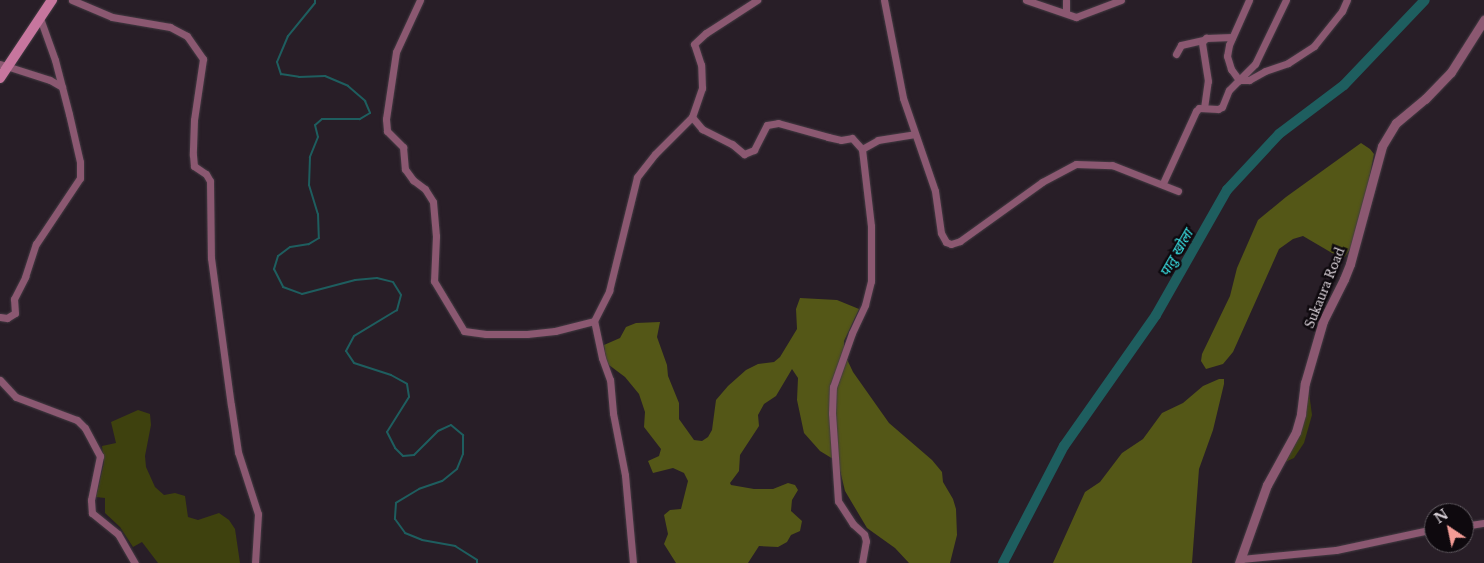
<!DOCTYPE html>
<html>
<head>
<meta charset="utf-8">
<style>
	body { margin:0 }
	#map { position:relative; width:1484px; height:563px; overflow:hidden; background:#281e27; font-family:"Libre Baskerville","Noto Sans Devanagari",serif }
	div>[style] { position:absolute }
	.green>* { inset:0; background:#3e410e }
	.forest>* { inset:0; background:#545717 }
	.stream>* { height:2px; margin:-1px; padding:0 1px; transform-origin:1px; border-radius:1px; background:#1e5e5f }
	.river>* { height:10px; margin:-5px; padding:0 5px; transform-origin:5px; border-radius:5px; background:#1e5e5f }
	.roads { filter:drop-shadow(0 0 1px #443b43) drop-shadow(0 0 1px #443b43) }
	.minor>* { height:7px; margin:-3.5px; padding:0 3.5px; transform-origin:3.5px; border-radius:3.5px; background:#8b5871 }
	.tertiary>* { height:9px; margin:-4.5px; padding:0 4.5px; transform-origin:4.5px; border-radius:4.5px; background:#8b5871 }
	.secondary>* { height:10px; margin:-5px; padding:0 5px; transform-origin:5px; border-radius:5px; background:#c7769e }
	span { translate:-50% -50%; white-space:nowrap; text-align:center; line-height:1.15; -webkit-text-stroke:5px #0e090e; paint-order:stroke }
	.street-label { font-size:12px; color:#d9d1d8 }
	.water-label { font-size:14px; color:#3cedf0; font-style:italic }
	.north { position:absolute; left:1424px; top:503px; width:50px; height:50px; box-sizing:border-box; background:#0e090e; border:1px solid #5f595f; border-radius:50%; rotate:326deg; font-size:14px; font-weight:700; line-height:20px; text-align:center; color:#d9d1d8 }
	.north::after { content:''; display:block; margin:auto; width:18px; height:22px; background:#f59c96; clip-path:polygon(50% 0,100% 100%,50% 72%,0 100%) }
</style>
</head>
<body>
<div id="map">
	<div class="green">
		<i style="clip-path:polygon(1308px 385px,1312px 415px,1304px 443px,1294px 458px,1283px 463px)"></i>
		<i style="clip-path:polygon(138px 410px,150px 414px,151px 425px,145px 456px,146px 467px,155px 487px,164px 495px,175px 493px,185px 496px,188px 517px,198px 520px,219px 513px,229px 520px,235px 529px,240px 563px,158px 563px,142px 542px,133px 547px,120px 527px,105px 513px,105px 498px,96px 497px,104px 463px,102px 446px,116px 443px,111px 422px)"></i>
	</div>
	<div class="forest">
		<i style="clip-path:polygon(1361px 143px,1370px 149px,1374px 154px,1365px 199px,1351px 247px,1345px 257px,1332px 253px,1303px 236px,1293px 239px,1279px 249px,1233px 352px,1223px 364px,1206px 369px,1201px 361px,1202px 354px,1230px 296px,1237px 268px,1258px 220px,1286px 197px)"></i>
		<i style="clip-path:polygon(800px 298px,837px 300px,859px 309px,844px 341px,844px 353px,853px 372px,889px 423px,932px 460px,942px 472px,943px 482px,953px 499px,956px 509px,957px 535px,950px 563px,909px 563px,895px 548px,867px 528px,845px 491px,838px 462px,820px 451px,804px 433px,797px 400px,798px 378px,792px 369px,776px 396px,764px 404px,758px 415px,759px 426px,740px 455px,739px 471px,730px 483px,731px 485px,754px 489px,773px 489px,788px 483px,795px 485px,798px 490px,792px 500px,791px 511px,802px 521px,800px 531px,791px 535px,787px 542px,778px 547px,759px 546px,748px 563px,676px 563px,664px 544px,668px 534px,664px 515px,670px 510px,681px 509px,688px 481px,684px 473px,673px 468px,653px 473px,648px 461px,659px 456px,661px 449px,644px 427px,645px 412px,639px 394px,625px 377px,609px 365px,606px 359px,604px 345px,620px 338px,626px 327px,636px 323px,660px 322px,657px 337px,667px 365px,668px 376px,679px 403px,679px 419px,694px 440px,702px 441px,708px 437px,712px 430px,716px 400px,728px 386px,746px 370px,758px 364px,774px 362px,780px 357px,797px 329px,796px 309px)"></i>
		<i style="clip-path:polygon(1219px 379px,1224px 379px,1224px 384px,1213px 430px,1199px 469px,1192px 563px,1053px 563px,1085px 492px,1100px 482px,1122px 453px,1143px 439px,1162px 413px,1183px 403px,1203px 386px)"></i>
	</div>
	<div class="stream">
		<i style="left:315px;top:0;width:3px;rotate:90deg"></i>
		<i style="left:315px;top:3px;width:43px;rotate:129.3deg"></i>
		<i style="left:288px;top:36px;width:28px;rotate:113deg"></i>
		<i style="left:277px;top:62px;width:13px;rotate:72deg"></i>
		<i style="left:281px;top:74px;width:18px;rotate:9deg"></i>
		<i style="left:299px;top:77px;width:26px;rotate:-2deg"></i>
		<i style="left:325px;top:76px;width:25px;rotate:23deg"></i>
		<i style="left:348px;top:86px;width:23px;rotate:41deg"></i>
		<i style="left:365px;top:101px;width:13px;rotate:67deg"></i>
		<i style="left:370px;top:113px;width:12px;rotate:149deg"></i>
		<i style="left:360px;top:119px;width:38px;rotate:180deg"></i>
		<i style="left:322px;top:119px;width:9px;rotate:139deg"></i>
		<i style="left:315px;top:125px;width:12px;rotate:76deg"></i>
		<i style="left:318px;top:137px;width:22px;rotate:112deg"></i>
		<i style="left:310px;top:157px;width:28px;rotate:92deg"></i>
		<i style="left:309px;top:185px;width:30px;rotate:73deg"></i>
		<i style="left:318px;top:214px;width:24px;rotate:88deg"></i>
		<i style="left:319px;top:238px;width:12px;rotate:149deg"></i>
		<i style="left:309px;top:244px;width:19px;rotate:171deg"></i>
		<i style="left:290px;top:247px;width:15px;rotate:143deg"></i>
		<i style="left:278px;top:256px;width:14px;rotate:107deg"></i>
		<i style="left:274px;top:269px;width:20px;rotate:63deg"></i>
		<i style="left:283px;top:287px;width:20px;rotate:20deg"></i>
		<i style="left:302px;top:294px;width:55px;rotate:-14.8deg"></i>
		<i style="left:355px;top:280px;width:22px;rotate:-5deg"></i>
		<i style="left:377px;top:278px;width:16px;rotate:14deg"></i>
		<i style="left:393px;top:282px;width:15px;rotate:58deg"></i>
		<i style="left:401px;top:295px;width:16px;rotate:105deg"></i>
		<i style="left:397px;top:310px;width:50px;rotate:148.8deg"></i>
		<i style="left:354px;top:336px;width:17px;rotate:118deg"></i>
		<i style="left:346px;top:351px;width:14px;rotate:56deg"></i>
		<i style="left:354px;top:363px;width:39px;rotate:18deg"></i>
		<i style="left:391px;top:375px;width:18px;rotate:29deg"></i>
		<i style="left:407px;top:384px;width:13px;rotate:81deg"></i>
		<i style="left:409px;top:397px;width:41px;rotate:122.2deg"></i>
		<i style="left:387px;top:432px;width:18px;rotate:63deg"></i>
		<i style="left:395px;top:448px;width:11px;rotate:45deg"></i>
		<i style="left:403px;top:456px;width:11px;rotate:-5deg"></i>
		<i style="left:414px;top:455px;width:34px;rotate:-45deg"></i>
		<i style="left:438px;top:431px;width:14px;rotate:-25deg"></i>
		<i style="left:451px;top:425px;width:16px;rotate:40deg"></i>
		<i style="left:463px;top:435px;width:19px;rotate:90deg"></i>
		<i style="left:463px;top:454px;width:16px;rotate:112deg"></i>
		<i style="left:457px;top:469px;width:19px;rotate:141deg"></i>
		<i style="left:442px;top:481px;width:24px;rotate:161deg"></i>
		<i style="left:419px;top:489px;width:27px;rotate:149deg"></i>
		<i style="left:396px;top:503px;width:16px;rotate:94deg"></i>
		<i style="left:395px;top:519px;width:17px;rotate:54deg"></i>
		<i style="left:405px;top:533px;width:18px;rotate:22deg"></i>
		<i style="left:422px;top:540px;width:34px;rotate:10deg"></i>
		<i style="left:455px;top:546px;width:26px;rotate:32deg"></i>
		<i style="left:477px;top:560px;width:3px;rotate:90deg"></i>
	</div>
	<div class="river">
		<i style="left:1003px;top:563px;width:132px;rotate:-62.5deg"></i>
		<i style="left:1064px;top:446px;width:160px;rotate:-54.9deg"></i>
		<i style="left:1156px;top:315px;width:144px;rotate:-60.4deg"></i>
		<i style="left:1227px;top:190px;width:76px;rotate:-47.1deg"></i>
		<i style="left:1279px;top:134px;width:81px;rotate:-37deg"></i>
		<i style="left:1344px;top:85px;width:117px;rotate:-46.4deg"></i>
	</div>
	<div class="roads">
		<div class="minor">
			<i style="left:72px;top:0;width:43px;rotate:23deg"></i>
			<i style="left:112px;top:17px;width:59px;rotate:9.8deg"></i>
			<i style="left:170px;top:27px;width:19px;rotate:28deg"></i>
			<i style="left:187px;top:36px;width:28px;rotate:55deg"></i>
			<i style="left:203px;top:59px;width:62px;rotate:98.4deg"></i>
			<i style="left:194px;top:120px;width:35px;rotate:92deg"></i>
			<i style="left:193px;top:155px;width:11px;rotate:85deg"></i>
			<i style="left:194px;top:166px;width:14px;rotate:34deg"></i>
			<i style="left:206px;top:174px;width:8px;rotate:60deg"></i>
			<i style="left:210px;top:181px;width:77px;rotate:89.3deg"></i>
			<i style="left:211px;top:258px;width:148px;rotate:82.3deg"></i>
			<i style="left:231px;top:405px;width:48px;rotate:81.5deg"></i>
			<i style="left:238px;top:452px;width:65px;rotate:72.1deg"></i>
			<i style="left:258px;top:514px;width:49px;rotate:93.5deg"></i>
			<i style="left:420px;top:0;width:57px;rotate:114.8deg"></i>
			<i style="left:396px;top:52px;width:68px;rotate:98.5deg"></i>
			<i style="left:386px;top:119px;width:12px;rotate:85deg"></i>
			<i style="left:387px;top:131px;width:23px;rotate:45deg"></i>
			<i style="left:403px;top:147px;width:22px;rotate:85deg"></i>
			<i style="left:405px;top:169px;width:14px;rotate:54deg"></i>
			<i style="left:413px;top:180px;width:15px;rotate:37deg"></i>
			<i style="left:425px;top:189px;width:15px;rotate:58deg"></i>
			<i style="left:433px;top:202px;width:34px;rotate:85deg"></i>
			<i style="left:436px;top:236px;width:45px;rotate:92.5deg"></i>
			<i style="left:434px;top:281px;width:58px;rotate:59deg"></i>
			<i style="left:464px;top:331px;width:22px;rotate:8deg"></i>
			<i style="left:486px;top:334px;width:41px"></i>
			<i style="left:527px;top:334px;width:28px;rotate:-6deg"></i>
			<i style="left:555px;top:331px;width:40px;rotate:-14.4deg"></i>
			<i style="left:884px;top:0;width:100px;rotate:79deg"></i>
			<i style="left:903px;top:98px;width:98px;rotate:71deg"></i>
			<i style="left:935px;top:191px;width:42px;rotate:81.9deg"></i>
			<i style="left:941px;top:233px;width:10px;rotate:61deg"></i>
			<i style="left:946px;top:242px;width:5px;rotate:22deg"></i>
			<i style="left:951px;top:244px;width:9px;rotate:-18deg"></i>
			<i style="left:960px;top:241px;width:101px;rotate:-35.7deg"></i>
			<i style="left:1042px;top:182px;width:38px;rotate:-28deg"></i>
			<i style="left:1076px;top:164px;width:36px;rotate:2deg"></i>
			<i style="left:1112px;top:165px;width:71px;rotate:21.5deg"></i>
			<i style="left:1026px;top:0;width:53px;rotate:18.8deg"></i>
			<i style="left:1076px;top:17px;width:48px;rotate:-20.7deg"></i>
			<i style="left:1249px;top:0;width:49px;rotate:114deg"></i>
			<i style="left:1229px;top:45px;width:11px;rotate:100deg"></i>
			<i style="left:1227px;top:56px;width:14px;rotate:73deg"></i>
			<i style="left:1231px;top:69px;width:14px;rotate:54deg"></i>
			<i style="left:1239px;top:80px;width:10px"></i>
			<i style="left:1249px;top:80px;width:18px;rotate:-29deg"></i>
			<i style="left:1265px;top:71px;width:24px;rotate:-19deg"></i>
			<i style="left:1288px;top:63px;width:31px;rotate:-33deg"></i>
			<i style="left:1314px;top:46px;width:45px;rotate:-51.3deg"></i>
			<i style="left:1342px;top:11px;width:12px;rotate:-66deg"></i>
			<i style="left:1066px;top:13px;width:13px;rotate:-90deg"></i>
			<i style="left:1176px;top:54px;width:10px;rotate:-61deg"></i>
			<i style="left:1181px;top:45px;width:23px;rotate:-13deg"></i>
			<i style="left:0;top:64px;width:52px;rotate:17.7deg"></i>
			<i style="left:50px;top:80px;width:14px;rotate:30deg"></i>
			<i style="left:1204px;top:108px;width:27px;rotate:-82deg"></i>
			<i style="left:1208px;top:81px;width:39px;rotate:-99deg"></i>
			<i style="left:1202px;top:42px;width:6px;rotate:-45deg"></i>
			<i style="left:1206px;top:38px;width:26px;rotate:-2deg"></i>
			<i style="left:692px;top:117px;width:16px;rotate:50deg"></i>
			<i style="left:702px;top:129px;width:34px;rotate:27deg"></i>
			<i style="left:732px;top:144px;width:16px;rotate:40deg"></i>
			<i style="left:744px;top:154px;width:11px;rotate:-22deg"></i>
			<i style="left:754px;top:150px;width:28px;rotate:-63deg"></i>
			<i style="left:767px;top:125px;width:11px;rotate:-10deg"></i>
			<i style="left:778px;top:123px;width:52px;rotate:15.6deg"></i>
			<i style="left:828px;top:137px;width:13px;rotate:13deg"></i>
			<i style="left:841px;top:140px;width:11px;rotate:-10deg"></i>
			<i style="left:852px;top:138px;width:15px;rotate:48deg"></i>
			<i style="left:1163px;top:183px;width:79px;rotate:-65.4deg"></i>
			<i style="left:1196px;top:111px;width:4px;rotate:-45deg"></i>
			<i style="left:1199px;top:108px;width:19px;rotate:3deg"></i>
			<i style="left:1218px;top:109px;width:4px;rotate:-27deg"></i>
			<i style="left:1222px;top:107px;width:18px;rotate:-68deg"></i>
			<i style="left:1229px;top:90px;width:37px;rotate:-45deg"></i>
			<i style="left:1255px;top:64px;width:71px;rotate:-64.2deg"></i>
			<i style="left:0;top:317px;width:7px;rotate:8deg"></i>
			<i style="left:7px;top:318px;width:9px;rotate:-32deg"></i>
			<i style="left:15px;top:313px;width:14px;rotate:-94deg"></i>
			<i style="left:14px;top:299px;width:25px;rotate:-63deg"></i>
			<i style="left:25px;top:277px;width:35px;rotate:-72deg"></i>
			<i style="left:36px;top:244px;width:79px;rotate:-56.3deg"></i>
			<i style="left:80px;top:178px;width:16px;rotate:-90deg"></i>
			<i style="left:80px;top:162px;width:49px;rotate:-102.9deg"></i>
			<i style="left:69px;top:114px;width:56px;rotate:-104.5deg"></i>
			<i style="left:55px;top:60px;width:45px;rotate:-109.7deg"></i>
			<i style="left:0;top:380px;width:23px;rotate:47deg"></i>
			<i style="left:16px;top:397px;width:65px;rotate:20.7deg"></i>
			<i style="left:77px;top:420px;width:11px;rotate:45deg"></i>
			<i style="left:85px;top:428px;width:32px;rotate:62deg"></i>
			<i style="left:100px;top:456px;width:45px;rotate:101.6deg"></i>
			<i style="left:91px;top:500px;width:13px;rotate:86deg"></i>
			<i style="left:92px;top:513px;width:33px;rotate:39deg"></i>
			<i style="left:118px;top:534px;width:34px;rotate:60deg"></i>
			<i style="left:1464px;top:526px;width:20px;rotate:-9deg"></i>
			<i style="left:1241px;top:559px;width:95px;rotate:-5.4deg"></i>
			<i style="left:1336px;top:550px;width:100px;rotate:-12.1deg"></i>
			<i style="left:633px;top:563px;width:88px;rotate:-95.2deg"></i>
			<i style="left:625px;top:475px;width:63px;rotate:-101deg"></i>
			<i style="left:613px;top:413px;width:33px;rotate:-95deg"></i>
			<i style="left:610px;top:380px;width:23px;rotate:-110deg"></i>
			<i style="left:602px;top:358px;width:38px;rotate:-102deg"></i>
			<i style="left:594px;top:321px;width:34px;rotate:-63deg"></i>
			<i style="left:609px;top:291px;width:117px;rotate:-76.2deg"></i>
			<i style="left:637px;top:177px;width:29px;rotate:-52deg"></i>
			<i style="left:655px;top:154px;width:52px;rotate:-45deg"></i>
			<i style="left:692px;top:117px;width:31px;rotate:-71deg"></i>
			<i style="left:702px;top:88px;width:23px;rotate:-92deg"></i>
			<i style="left:701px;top:65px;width:22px;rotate:-108deg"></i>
			<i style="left:694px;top:44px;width:16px;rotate:-43deg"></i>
			<i style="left:706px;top:33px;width:61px;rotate:-32.9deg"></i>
			<i style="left:862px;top:563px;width:22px;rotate:-80deg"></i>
			<i style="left:866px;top:541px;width:7px;rotate:-106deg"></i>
			<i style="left:864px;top:534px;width:15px;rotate:-138deg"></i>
			<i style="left:853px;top:524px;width:27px;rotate:-123deg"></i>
			<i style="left:838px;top:501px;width:88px;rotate:-93.9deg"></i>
			<i style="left:832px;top:413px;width:26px;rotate:-88deg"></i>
			<i style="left:833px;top:387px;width:57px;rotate:-70.6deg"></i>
			<i style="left:852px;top:333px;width:31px;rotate:-65deg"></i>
			<i style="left:865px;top:305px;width:25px;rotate:-76deg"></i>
			<i style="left:871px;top:281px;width:55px;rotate:-90deg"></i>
			<i style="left:871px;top:226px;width:78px;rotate:-96.7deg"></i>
			<i style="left:862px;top:149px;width:18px;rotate:-29deg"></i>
			<i style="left:878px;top:140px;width:37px;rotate:-9deg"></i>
		</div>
		<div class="tertiary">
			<i style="left:1239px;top:563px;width:83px;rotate:-70.3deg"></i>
			<i style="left:1267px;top:485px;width:60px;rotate:-61.3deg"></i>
			<i style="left:1296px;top:432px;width:19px;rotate:-74deg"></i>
			<i style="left:1301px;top:414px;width:31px;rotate:-83deg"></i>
			<i style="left:1305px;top:383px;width:65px;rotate:-73.8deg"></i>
			<i style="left:1323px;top:321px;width:47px;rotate:-63.4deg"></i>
			<i style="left:1344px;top:279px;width:16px;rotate:-68deg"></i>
			<i style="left:1350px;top:264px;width:122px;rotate:-74.8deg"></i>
			<i style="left:1382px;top:146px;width:27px;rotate:-59deg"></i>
			<i style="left:1396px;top:123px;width:38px;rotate:-40deg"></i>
			<i style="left:1425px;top:99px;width:37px;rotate:-46deg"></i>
			<i style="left:1451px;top:72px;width:62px;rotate:-57.6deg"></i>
		</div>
		<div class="secondary">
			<i style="left:0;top:78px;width:94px;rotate:-56.3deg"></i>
		</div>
	</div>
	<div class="street-label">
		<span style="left:1325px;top:288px;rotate:-68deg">Sukaura Road</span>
	</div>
	<div class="water-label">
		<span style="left:1176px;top:253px;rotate:-60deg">पातु खोला</span>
	</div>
	<div class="north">N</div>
</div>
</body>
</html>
